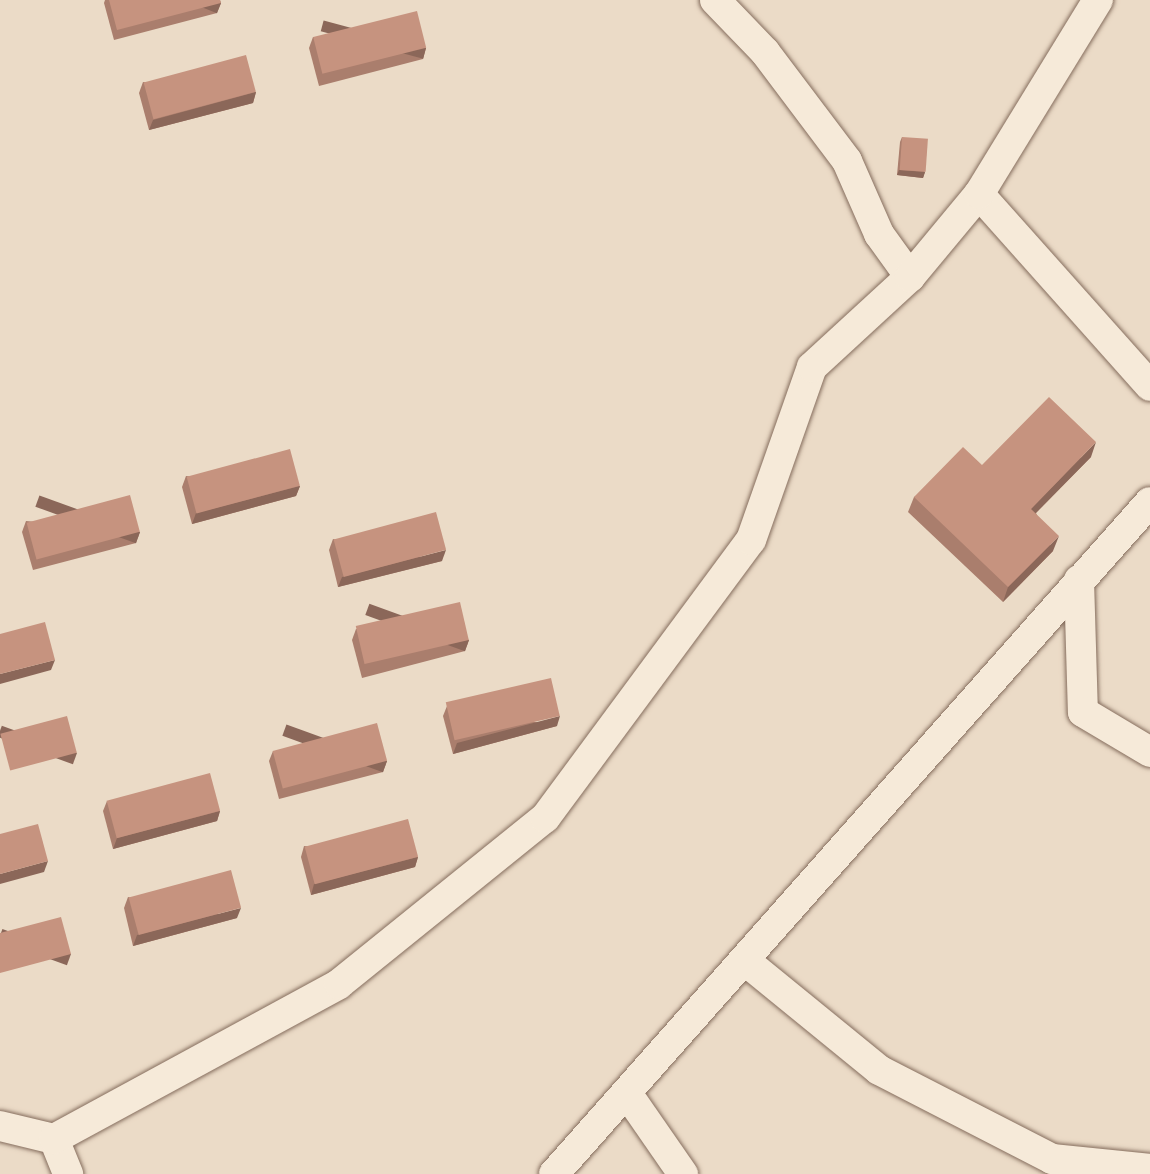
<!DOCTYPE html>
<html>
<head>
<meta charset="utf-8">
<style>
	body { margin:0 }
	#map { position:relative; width:1150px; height:1174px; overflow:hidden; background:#ebdbc7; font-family:"Times New Roman",serif }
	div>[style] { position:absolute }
	.roads { filter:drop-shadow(0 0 2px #856d5d) drop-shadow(0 0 2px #856d5d) }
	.minor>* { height:30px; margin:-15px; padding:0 15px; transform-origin:15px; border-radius:15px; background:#f6ead9 }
	.wall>* { inset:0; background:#aa7e6d }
	.shaded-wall>* { inset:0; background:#8b6759; transform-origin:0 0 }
	.building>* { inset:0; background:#c6937f; transform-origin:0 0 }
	span { translate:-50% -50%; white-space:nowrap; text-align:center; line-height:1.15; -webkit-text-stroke:6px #f3e7d6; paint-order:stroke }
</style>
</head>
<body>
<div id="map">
	<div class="roads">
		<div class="minor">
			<i style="left:715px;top:0;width:72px;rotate:46.1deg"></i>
			<i style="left:765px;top:52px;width:136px;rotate:53deg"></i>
			<i style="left:847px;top:161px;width:80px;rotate:66.3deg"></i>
			<i style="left:879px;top:234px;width:53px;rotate:54.2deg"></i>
			<i style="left:979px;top:194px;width:257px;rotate:48.3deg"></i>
			<i style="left:1079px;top:580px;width:132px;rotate:88.3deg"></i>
			<i style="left:1083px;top:712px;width:78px;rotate:30.8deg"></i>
			<i style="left:748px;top:963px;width:169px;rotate:39.2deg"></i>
			<i style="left:879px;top:1070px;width:195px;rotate:27.2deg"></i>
			<i style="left:1052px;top:1159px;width:99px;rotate:5.8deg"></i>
			<i style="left:629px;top:1096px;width:95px;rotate:55.3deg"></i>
			<i style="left:0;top:1126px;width:56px;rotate:13.5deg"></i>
			<i style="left:54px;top:1139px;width:38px;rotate:68deg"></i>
			<i style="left:54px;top:1139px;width:324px;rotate:-28.5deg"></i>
			<i style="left:339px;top:984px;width:265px;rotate:-38.9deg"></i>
			<i style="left:545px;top:818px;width:346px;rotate:-53.5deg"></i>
			<i style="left:751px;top:540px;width:183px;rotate:-70.6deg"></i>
			<i style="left:812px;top:367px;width:133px;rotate:-42.6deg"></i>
			<i style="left:910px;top:277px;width:108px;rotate:-50.3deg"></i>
			<i style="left:979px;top:194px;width:228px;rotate:-58.5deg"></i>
			<i style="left:554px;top:1174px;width:898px;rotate:-48.43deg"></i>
		</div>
	</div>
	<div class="wall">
		<i style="clip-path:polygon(105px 0,220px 0,221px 3px,217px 13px,114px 40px,104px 3px)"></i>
		<i style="clip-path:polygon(313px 37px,426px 48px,423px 59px,319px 86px,309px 48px)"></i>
		<i style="clip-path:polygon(143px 82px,256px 92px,253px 103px,149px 130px,139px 93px)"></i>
		<i style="clip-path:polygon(902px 137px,925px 172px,923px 178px,897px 175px,900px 142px)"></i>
		<i style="clip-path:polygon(1091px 457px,1036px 513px,1053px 551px,1003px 602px,908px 512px,914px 497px,982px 465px)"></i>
		<i style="clip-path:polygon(186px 476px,300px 486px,296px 496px,192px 524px,182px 487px)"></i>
		<i style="clip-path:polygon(26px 521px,140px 532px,136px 543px,33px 570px,22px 532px)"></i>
		<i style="clip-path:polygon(333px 539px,442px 561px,338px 587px,329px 550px)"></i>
		<i style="clip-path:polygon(356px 629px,469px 640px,465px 651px,362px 678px,352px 640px)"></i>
		<i style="clip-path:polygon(447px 706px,557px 726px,453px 754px,443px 716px)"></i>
		<i style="clip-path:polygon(273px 751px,387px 761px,383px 772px,279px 799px,269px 761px)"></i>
		<i style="clip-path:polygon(107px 801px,220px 811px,217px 821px,113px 849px,103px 811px)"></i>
		<i style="clip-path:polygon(304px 846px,418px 857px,415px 867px,311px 895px,301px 857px)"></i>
		<i style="clip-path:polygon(128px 897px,237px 918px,133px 946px,124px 908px)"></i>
	</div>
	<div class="shaded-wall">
		<i style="left:221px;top:3px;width:11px;height:107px;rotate:112deg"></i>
		<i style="left:426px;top:48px;width:11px;height:106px;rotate:105deg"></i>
		<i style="clip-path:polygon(256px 92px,253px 103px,149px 130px,153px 120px)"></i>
		<i style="clip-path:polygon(899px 170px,925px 172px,923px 178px,897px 175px)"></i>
		<i style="clip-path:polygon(1096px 442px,1091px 457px,1025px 524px,1031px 509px)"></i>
		<i style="clip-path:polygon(300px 486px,296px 496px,192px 524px,196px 513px)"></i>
		<i style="left:140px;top:532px;width:12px;height:107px;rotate:110deg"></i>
		<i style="clip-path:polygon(1059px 536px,1053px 551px,1003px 602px,1008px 587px)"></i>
		<i style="clip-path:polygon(446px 550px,442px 561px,338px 587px,342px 577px)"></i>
		<i style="left:469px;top:640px;width:12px;height:106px;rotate:110deg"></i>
		<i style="clip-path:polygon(55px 660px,51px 670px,0 684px,0 674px)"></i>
		<i style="clip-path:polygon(560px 716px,557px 726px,453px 754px,457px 743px)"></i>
		<i style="left:77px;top:753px;width:12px;height:80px;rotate:110deg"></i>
		<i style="left:387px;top:761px;width:12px;height:107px;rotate:110deg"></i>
		<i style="clip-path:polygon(220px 811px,217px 821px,113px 849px,117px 838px)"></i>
		<i style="clip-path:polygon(418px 857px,415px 867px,311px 895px,314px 884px)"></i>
		<i style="clip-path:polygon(48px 861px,44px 872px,0 884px,0 874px)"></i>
		<i style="clip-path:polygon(241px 908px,237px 918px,133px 946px,137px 935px)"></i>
		<i style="left:71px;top:954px;width:12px;height:73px;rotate:110deg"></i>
	</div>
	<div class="building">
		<i style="clip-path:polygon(109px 0,220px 0,221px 3px,117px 30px)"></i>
		<i style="left:417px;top:11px;width:38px;height:107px;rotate:76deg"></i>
		<i style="left:246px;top:55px;width:38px;height:106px;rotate:75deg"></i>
		<i style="left:902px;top:137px;width:26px;height:33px;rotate:4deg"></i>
		<i style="clip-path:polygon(1049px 397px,1096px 442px,1031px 509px,1059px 536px,1008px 587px,914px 497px,963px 447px,982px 465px)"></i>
		<i style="left:290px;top:449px;width:38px;height:107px;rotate:75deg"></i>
		<i style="left:130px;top:495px;width:38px;height:107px;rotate:75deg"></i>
		<i style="left:436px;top:512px;width:39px;height:106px;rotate:75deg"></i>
		<i style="left:460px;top:602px;width:39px;height:107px;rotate:77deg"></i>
		<i style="clip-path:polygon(45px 622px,55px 660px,0 674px,0 634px)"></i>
		<i style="left:551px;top:678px;width:39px;height:108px;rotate:77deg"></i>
		<i style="left:67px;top:716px;width:38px;height:69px;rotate:75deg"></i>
		<i style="left:377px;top:723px;width:39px;height:108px;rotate:75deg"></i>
		<i style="left:210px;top:773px;width:39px;height:107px;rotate:75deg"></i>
		<i style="left:408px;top:819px;width:39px;height:107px;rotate:75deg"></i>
		<i style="clip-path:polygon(38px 824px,48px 861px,0 874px,0 834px)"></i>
		<i style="left:231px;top:870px;width:39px;height:106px;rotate:75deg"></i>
		<i style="clip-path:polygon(61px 917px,71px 954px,0 973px,0 933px)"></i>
	</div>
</div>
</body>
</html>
